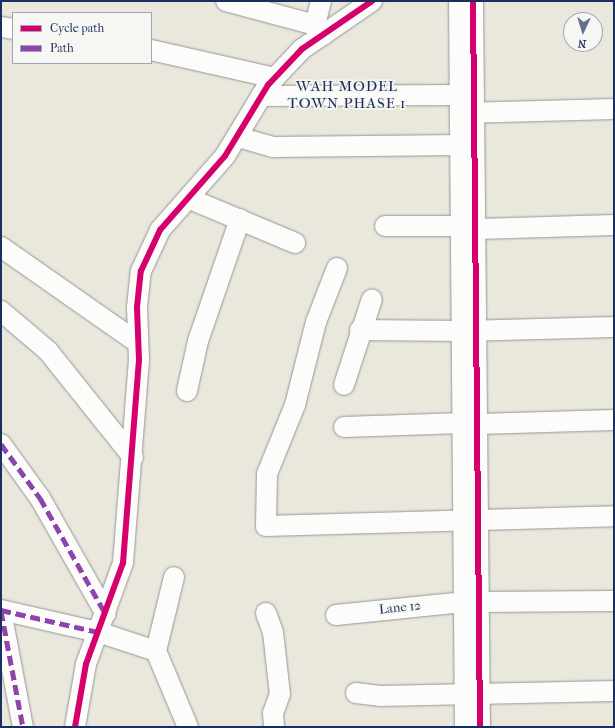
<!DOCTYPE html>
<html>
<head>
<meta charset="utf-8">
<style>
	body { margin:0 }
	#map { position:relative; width:615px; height:728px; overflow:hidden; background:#eae8dd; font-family:"IM FELL French Canon",serif }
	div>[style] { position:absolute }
	.roads { filter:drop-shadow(0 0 1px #939698) drop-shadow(0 0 1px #939698) }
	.minor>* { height:20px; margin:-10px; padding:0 10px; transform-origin:10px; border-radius:10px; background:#fcfcfa }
	.quiet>* { height:5px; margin-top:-2.5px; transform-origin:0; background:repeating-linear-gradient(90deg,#8e44ad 0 10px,transparent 0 15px) }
	.cycleway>* { height:6px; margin:-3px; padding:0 3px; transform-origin:3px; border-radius:3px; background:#d6006c }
	span { translate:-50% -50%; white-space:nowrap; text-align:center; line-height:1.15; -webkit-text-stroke:3.5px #f6f6f2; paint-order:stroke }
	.street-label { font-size:13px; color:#1b2f5e }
	.quarter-label { font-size:15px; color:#1b2f5e; letter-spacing:1px }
	.frame { position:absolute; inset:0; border:2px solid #1b2f5e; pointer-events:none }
	.legend { position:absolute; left:12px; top:12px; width:140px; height:52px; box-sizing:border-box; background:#f6f6f2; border:1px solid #9ea6b7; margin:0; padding:5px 7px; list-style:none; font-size:12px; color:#1b2f5e }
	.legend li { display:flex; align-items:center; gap:8px; height:20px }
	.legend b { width:20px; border:1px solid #9ea6b7 }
	.north { position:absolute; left:563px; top:12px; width:40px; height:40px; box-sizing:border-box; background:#f6f6f2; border:1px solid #9ea6b7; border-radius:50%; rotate:184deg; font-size:11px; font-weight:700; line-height:16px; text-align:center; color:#1b2f5e }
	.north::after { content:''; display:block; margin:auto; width:14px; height:18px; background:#63708a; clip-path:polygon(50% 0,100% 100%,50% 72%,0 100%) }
</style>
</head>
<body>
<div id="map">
	<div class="roads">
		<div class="minor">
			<i style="left:226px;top:1px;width:92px;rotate:15.1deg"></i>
			<i style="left:321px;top:1px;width:25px;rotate:104deg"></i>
			<i style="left:315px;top:25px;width:13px;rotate:48deg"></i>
			<i style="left:459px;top:1px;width:726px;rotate:89.53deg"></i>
			<i style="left:473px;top:1px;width:726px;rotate:89.45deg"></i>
			<i style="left:1px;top:27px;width:12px;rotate:9deg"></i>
			<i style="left:151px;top:50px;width:127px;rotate:12.7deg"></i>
			<i style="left:261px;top:96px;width:201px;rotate:-0.3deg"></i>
			<i style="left:463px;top:113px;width:151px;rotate:-1.5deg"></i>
			<i style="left:238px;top:137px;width:36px;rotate:16deg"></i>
			<i style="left:273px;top:147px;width:189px;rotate:-0.6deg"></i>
			<i style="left:190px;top:199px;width:114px;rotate:22.7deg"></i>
			<i style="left:385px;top:226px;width:78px"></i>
			<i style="left:477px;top:229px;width:137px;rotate:-1.7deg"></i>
			<i style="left:1px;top:247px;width:167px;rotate:35deg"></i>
			<i style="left:337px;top:268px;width:58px;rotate:111.3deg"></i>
			<i style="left:316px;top:322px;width:86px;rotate:104.2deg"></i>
			<i style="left:295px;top:405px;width:74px;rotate:112.1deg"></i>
			<i style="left:267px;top:474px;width:52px;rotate:91.1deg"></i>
			<i style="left:266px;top:526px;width:348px;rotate:-1.6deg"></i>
			<i style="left:1px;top:311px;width:62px;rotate:40.4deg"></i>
			<i style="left:48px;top:351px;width:136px;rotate:51.3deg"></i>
			<i style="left:360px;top:330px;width:103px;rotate:0.6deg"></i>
			<i style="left:463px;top:331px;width:151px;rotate:-1.5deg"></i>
			<i style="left:344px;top:385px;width:90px;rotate:-72deg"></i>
			<i style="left:187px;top:391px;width:51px;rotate:-77.6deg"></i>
			<i style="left:198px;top:341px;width:129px;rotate:-71deg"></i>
			<i style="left:478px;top:424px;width:136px;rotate:-1.7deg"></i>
			<i style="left:344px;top:427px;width:119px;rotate:-1.9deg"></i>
			<i style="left:1px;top:444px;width:67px;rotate:54.2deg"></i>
			<i style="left:40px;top:498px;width:133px;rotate:60.4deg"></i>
			<i style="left:479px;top:602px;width:135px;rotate:-0.4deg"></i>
			<i style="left:1px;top:610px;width:99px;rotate:12.8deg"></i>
			<i style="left:98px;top:632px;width:61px;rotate:18.1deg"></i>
			<i style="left:156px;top:651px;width:82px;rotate:67.2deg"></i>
			<i style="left:1px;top:611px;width:118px;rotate:79.3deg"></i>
			<i style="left:266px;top:613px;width:20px;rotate:70deg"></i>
			<i style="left:273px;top:632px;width:62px;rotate:83.6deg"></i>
			<i style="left:280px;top:694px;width:20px;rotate:110deg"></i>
			<i style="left:273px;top:713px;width:14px;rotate:86deg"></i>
			<i style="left:336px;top:615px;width:130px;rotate:-5.8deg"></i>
			<i style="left:156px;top:651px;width:76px;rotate:-76.3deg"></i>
			<i style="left:356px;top:693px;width:24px;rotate:7deg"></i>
			<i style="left:380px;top:696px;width:234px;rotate:-1.2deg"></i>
			<i style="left:75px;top:727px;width:64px;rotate:-80.1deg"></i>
			<i style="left:86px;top:664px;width:108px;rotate:-69.9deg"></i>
			<i style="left:123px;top:563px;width:204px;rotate:-85.5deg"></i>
			<i style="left:139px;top:360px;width:53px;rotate:-92.2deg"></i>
			<i style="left:137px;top:307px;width:36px;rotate:-84deg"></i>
			<i style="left:141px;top:271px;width:45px;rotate:-65.1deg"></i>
			<i style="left:160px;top:230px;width:98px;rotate:-48.7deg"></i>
			<i style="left:225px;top:156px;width:83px;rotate:-58.8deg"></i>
			<i style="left:268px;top:85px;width:50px;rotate:-46.6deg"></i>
			<i style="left:302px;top:49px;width:85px;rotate:-34.4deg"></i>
		</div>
	</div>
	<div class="quiet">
		<i style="left:1px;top:444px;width:67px;rotate:54.2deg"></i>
		<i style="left:40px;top:498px;width:132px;rotate:60.5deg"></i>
		<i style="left:1px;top:610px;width:99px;rotate:12.8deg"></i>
		<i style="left:1px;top:611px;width:118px;rotate:79.3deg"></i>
	</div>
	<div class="cycleway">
		<i style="left:473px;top:1px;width:726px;rotate:89.45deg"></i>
		<i style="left:75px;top:727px;width:64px;rotate:-80.1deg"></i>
		<i style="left:86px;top:664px;width:108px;rotate:-69.9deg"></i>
		<i style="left:123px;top:563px;width:204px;rotate:-85.5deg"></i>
		<i style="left:139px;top:360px;width:53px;rotate:-92.2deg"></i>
		<i style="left:137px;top:307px;width:36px;rotate:-84deg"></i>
		<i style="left:141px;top:271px;width:45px;rotate:-65.1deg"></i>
		<i style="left:160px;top:230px;width:98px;rotate:-48.7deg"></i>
		<i style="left:225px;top:156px;width:83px;rotate:-58.8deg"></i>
		<i style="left:268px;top:85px;width:50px;rotate:-46.6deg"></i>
		<i style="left:302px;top:49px;width:85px;rotate:-34.4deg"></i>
	</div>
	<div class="street-label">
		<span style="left:400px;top:608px;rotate:-6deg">Lane 12</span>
	</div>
	<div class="quarter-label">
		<span style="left:347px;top:95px">WAH MODEL<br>TOWN PHASE 1</span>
	</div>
	<div class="frame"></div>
	<ul class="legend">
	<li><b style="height:5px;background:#d6006c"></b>Cycle path</li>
	<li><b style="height:5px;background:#8e44ad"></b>Path</li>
	</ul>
	<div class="north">N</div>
</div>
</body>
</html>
